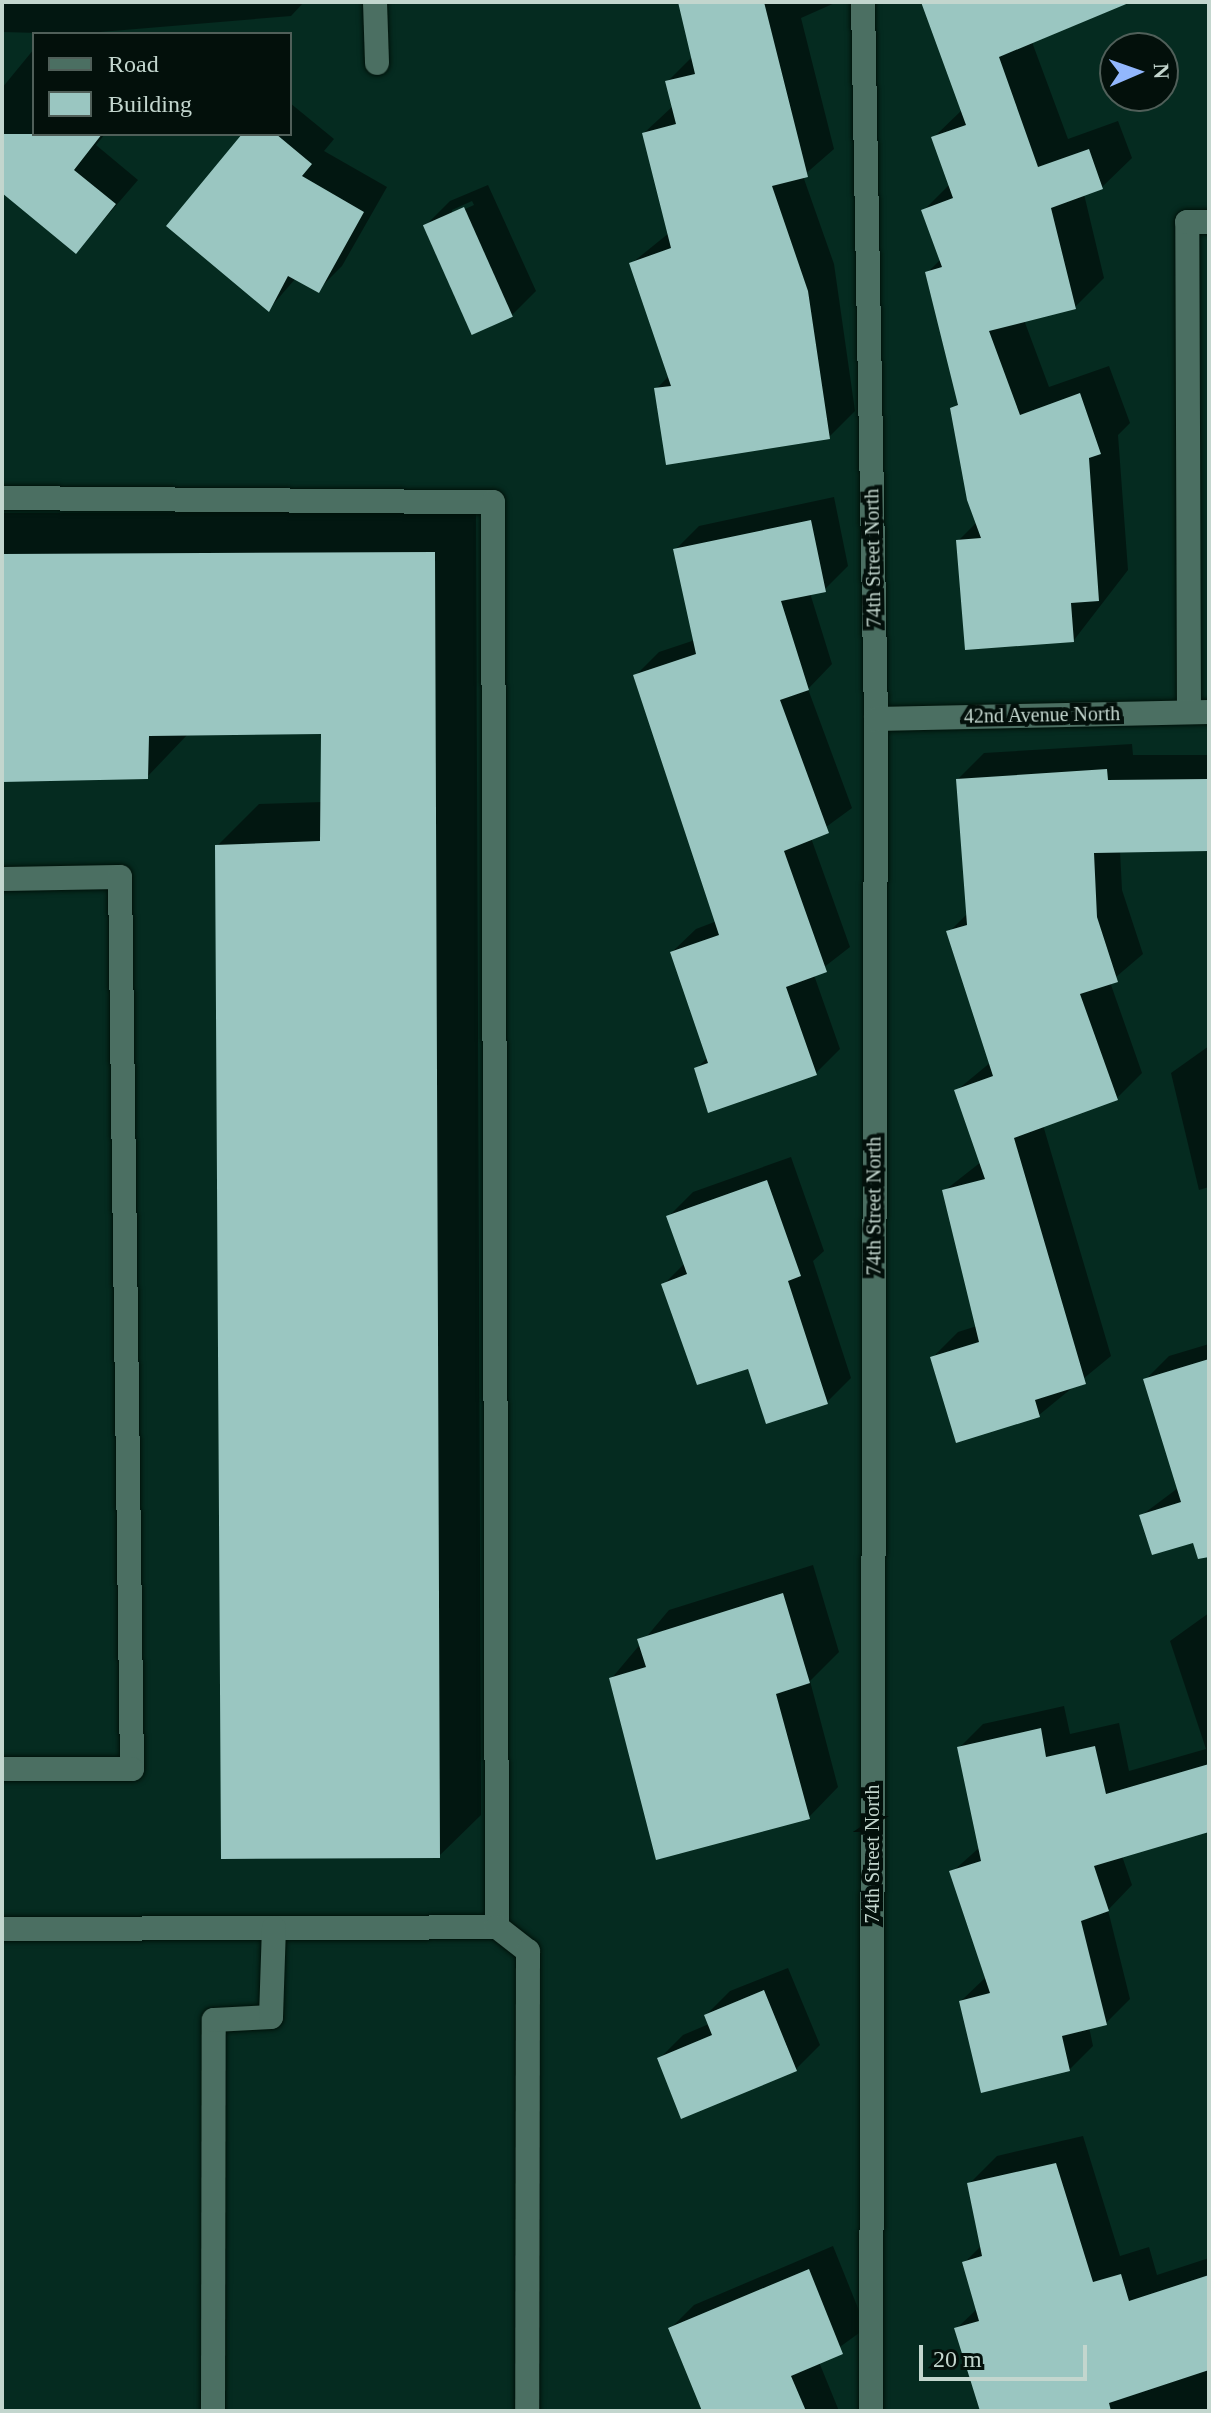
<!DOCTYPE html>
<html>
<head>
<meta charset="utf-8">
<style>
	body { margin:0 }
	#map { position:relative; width:1211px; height:2413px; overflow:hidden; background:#052b20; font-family:Georgia,serif }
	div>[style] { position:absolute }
	.shadow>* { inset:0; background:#0007 }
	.building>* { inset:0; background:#9ac6c1; transform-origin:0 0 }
	.roads { filter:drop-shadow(0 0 2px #00120a) drop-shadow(0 0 2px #00120a) }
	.lane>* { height:24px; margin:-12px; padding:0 12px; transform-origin:12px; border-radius:12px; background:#4b6f62 }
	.street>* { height:24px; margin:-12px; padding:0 12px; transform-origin:12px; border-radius:12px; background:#4b6f62 }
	span { translate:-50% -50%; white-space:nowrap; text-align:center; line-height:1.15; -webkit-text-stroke:8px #03100b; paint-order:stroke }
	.street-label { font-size:20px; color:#c3d6ce }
	.frame { position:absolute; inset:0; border:4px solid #c3d6ce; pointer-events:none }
	.legend { position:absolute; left:32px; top:32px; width:260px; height:104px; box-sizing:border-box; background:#03100b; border:2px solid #505f59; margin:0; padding:10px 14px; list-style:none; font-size:24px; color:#c3d6ce }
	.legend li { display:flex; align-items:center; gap:16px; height:40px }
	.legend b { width:40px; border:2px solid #505f59 }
	.north { position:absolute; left:1099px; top:32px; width:80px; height:80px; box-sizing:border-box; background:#03100b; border:2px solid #505f59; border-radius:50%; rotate:88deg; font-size:22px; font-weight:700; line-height:32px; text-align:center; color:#c3d6ce }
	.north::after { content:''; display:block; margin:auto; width:28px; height:36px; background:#92b7fd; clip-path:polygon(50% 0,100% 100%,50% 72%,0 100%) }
	.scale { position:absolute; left:919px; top:2345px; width:168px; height:36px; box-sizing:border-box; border:4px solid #c3d6ce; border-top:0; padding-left:10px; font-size:24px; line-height:28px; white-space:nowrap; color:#c3d6ce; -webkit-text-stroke:6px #03100b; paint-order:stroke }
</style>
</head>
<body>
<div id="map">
	<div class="shadow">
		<i style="clip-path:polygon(2px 2px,304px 2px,291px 16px,76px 34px,2px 32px)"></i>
		<i style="clip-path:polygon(680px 2px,837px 2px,801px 18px,834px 149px,803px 176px,834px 264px,855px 411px,829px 437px,656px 389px,670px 375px,632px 263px,669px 233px,644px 133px,673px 106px,667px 82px,693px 56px)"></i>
		<i style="clip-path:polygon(929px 2px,1100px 2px,1078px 24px,1032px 42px,1068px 139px,1118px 121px,1132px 158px,1102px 187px,1084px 194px,1104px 278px,1075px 307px,1024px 320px,1049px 387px,1109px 366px,1130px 423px,1118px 435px,1128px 570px,1074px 640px,958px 541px,977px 522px,952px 409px,960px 402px,928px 272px,941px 259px,924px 210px,950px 184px,933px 138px,963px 109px)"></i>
		<i style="clip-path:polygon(34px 49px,34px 134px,105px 134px,96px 145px,138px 180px,76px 252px,2px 190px,2px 88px)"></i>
		<i style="clip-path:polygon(290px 103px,334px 139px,324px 151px,387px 187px,342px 266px,318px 290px,296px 278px,269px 309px,245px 134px,290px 134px)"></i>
		<i style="clip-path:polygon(evenodd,488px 185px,536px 291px,512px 315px,426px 225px,450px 201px,488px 185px,472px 201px,474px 205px,452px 215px,452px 210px,472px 201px)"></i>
		<i style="clip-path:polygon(834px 497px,848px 566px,824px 590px,810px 593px,832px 664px,808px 689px,852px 808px,811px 838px,850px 947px,814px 975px,840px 1049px,816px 1073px,696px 1069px,708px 1057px,672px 952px,696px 929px,717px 921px,635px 676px,659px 652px,695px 640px,675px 550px,699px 526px)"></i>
		<i style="clip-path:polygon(476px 511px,481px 1815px,439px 1856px,217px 846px,259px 804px,323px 802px,323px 732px,189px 733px,147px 777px,2px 780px,2px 513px)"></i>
		<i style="clip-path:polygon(1132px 744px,1133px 755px,1209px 755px,1209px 883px,1209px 849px,1120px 851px,1122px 890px,1143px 954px,1110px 982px,1142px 1073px,1116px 1099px,1043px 1125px,1111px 1356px,1039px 1415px,932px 1358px,958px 1332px,977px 1326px,944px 1191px,981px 1162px,956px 1091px,991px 1062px,949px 932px,968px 913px,958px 779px,984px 753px)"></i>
		<i style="clip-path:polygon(1209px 1046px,1209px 1187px,1199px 1190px,1171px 1073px)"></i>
		<i style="clip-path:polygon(791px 1157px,824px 1251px,813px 1261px,851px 1378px,827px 1402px,749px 1366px,664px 1284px,685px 1263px,669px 1216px,693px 1192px)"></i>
		<i style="clip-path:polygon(1209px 1344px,1209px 1558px,1202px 1538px,1142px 1515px,1178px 1488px,1145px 1380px,1169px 1356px)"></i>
		<i style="clip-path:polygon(813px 1565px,839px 1652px,810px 1681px,838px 1787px,809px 1817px,611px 1679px,669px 1610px)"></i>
		<i style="clip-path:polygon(1209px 1613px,1209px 1830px,1122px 1856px,1132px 1885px,1108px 1910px,1130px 1999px,1106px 2023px,1089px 2027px,1093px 2046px,1069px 2070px,961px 2001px,985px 1978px,952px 1872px,980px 1847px,959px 1748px,983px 1724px,1064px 1706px,1070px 1734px,1119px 1723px,1129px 1771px,1206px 1749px,1170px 1641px)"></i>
		<i style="clip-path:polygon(788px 1968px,820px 2045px,796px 2069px,659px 2059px,683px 2035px,709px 2024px,706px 2015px,730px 1991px)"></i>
		<i style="clip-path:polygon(1083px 2136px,1120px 2256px,1149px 2247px,1157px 2275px,1209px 2258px,1209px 2411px,982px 2411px,956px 2329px,978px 2308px,964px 2263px,982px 2245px,969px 2184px,997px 2156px)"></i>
		<i style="clip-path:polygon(833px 2246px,866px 2328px,819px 2362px,839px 2411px,704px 2411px,670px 2329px,694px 2305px)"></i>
	</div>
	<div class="building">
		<i style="clip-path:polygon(678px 2px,764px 2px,808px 177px,772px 186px,808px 291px,830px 439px,666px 465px,654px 388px,671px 386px,629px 263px,671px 248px,642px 133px,676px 124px,665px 81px,695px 74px)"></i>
		<i style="clip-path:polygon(921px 2px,1131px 2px,999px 57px,1038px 167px,1089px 149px,1103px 189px,1051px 208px,1076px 309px,989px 331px,1020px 415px,1080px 393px,1101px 454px,1089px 458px,1099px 601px,1071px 603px,1074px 642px,965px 650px,956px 540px,981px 538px,967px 500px,950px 408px,958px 405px,925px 272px,942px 267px,921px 210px,953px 198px,931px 137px,966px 125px)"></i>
		<i style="clip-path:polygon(2px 134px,102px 134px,74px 170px,116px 204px,76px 254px,2px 193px)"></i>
		<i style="clip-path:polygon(242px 134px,276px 134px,312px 164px,302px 176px,364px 212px,319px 293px,288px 276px,269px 312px,166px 226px)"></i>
		<i style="left:464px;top:207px;width:120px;height:45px;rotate:66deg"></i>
		<i style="clip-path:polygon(811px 520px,826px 592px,781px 601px,809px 690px,780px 700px,829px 833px,784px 851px,827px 972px,786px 987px,817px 1075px,708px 1113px,694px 1068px,708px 1063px,670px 952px,719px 935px,633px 675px,696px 654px,673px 549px)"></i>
		<i style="clip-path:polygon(435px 552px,440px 1858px,221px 1859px,215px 845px,320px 841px,321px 734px,149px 736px,148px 779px,2px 782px,2px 554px)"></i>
		<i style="clip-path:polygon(1107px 769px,1108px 780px,1209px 779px,1209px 851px,1094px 853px,1097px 917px,1118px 982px,1080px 994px,1118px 1100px,1014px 1138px,1086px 1384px,1035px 1400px,1040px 1417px,956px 1443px,930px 1357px,979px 1342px,942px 1190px,985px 1179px,954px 1090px,993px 1076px,946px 931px,967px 925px,956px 779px)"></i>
		<i style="clip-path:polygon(767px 1180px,801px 1276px,788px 1281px,828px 1404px,766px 1424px,748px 1369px,697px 1385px,661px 1284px,687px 1274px,666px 1216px)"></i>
		<i style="clip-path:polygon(1209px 1359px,1209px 1557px,1198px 1559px,1193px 1543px,1152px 1555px,1139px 1515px,1181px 1502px,1143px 1379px)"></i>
		<i style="clip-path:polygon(783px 1593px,810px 1683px,776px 1694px,810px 1819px,656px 1860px,609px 1678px,646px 1667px,637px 1639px)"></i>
		<i style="clip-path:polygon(1041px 1728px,1046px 1757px,1095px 1746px,1106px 1794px,1209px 1764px,1209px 1832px,1094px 1866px,1109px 1911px,1081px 1921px,1107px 2025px,1062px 2036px,1070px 2071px,981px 2093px,959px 2001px,990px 1993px,949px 1871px,981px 1861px,957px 1747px)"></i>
		<i style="clip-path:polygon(764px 1990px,797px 2071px,681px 2119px,657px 2058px,712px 2035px,704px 2015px)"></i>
		<i style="clip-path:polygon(1056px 2163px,1093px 2282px,1121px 2274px,1129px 2301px,1209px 2275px,1209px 2370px,1109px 2403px,1111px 2411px,980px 2411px,954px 2328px,979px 2321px,962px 2262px,982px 2256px,967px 2183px)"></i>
		<i style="clip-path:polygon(809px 2269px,843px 2354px,791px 2376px,806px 2411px,702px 2411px,668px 2328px)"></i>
	</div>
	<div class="roads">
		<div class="lane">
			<i style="left:2px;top:498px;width:491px;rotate:0.5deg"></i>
			<i style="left:493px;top:502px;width:1425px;rotate:89.84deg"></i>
			<i style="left:1189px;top:712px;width:490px;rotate:-90.2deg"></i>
			<i style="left:1187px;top:222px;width:22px"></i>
			<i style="left:2px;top:879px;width:118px;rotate:-1deg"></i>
			<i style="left:120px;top:877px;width:892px;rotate:89.23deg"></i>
			<i style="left:132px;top:1769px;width:130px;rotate:180deg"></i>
			<i style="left:2px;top:1929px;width:495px;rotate:-0.2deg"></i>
			<i style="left:497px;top:1927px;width:39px;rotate:38deg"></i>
			<i style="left:528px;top:1951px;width:460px;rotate:90.1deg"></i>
			<i style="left:213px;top:2411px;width:391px;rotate:-89.9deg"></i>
			<i style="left:214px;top:2020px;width:57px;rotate:-3deg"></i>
			<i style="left:271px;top:2017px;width:89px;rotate:-88.1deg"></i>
		</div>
		<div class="street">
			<i style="left:375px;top:2px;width:61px;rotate:88.1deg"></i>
			<i style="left:863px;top:2px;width:717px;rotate:88.96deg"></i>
			<i style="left:876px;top:719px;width:1692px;rotate:90.17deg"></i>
			<i style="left:876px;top:719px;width:333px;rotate:-1.2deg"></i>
		</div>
	</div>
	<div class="street-label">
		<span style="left:873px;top:558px;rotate:-91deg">74th Street North</span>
		<span style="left:1042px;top:715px;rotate:-1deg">42nd Avenue North</span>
		<span style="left:874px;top:1206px;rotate:-90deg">74th Street North</span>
		<span style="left:872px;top:1854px;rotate:-90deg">74th Street North</span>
	</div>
	<div class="frame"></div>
	<ul class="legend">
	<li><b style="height:10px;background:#4b6f62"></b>Road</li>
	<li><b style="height:22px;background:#9ac6c1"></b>Building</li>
	</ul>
	<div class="north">N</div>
	<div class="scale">20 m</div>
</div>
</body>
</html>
